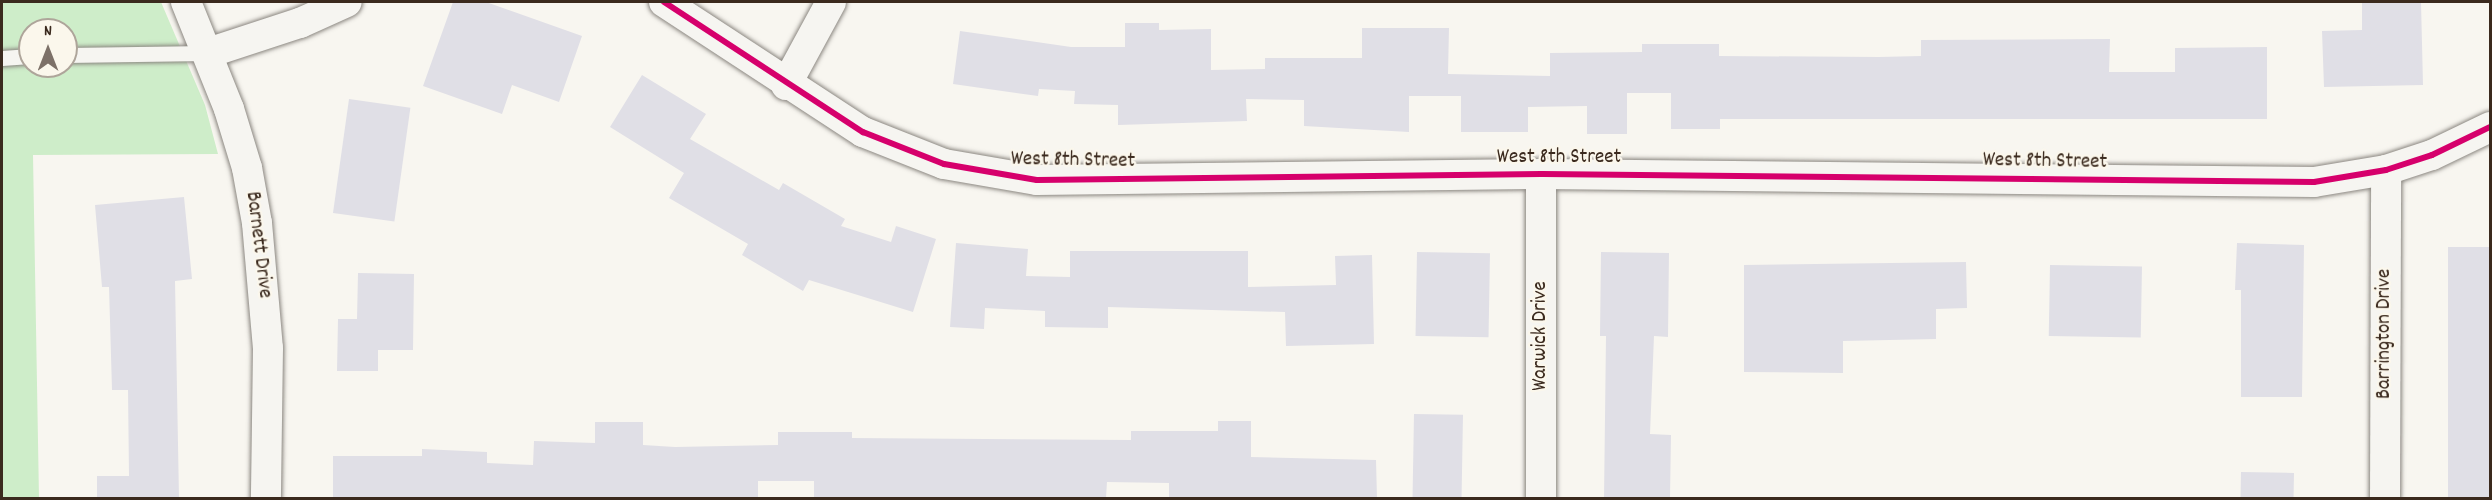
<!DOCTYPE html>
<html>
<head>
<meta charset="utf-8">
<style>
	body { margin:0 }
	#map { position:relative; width:2492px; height:500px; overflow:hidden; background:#f8f6f0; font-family:Dekko,sans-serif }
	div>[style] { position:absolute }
	.green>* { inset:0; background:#ceedc9 }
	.building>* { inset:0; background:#e0dfe6; transform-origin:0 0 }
	.roads { filter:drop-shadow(0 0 2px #8b8781) drop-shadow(0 0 2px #8b8781) }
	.service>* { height:15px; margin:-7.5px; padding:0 7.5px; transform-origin:7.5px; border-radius:7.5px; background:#f6f5f1 }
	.minor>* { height:30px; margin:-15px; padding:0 15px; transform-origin:15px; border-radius:15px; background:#f6f5f1 }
	.cycleway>* { height:6px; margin:-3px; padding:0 3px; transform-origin:3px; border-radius:3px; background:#d6006c }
	span { translate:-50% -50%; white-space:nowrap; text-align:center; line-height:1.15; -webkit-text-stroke:4.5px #fbf7ec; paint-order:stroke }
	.street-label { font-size:21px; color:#3b2a1e }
	.frame { position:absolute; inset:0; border:3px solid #3b2a1e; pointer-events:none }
	.north { position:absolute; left:18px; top:18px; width:60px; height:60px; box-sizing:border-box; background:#fbf7ec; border:2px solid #aea59a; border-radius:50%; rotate:0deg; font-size:16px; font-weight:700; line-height:24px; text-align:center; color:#3b2a1e }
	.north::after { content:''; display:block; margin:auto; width:21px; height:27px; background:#7d7168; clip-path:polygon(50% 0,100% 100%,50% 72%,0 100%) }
</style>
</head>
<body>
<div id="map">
	<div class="green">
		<i style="clip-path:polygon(evenodd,2px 2px,161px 2px,205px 105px,218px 154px,33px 155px,39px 498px,2px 498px,2px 2px,30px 30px,66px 30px,66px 66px,30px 66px,30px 30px)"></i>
	</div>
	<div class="building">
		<i style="clip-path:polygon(453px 2px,486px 2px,582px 36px,559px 102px,512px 85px,502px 114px,423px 86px)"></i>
		<i style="clip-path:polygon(2362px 2px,2421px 2px,2423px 85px,2324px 87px,2322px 31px,2362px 30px)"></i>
		<i style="clip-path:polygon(1125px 23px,1159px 23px,1159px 30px,1211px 29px,1211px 70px,1265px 69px,1265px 58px,1362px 58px,1362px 28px,1449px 28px,1448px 74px,1550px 76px,1550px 53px,1642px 52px,1642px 44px,1719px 44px,1719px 56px,1879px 57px,1921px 56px,1921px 40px,2110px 39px,2109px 72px,2175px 72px,2175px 48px,2267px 47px,2267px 119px,1720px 119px,1720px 129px,1671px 129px,1671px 93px,1627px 93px,1627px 134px,1587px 134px,1587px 106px,1528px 107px,1528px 132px,1461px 132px,1461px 96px,1409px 96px,1409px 132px,1304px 126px,1304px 100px,1246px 99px,1247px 121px,1118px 125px,1118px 105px,1074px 104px,1075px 91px,1039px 89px,1038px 96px,953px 84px,960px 31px,1071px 47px,1125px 47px)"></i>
		<i style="clip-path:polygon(642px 75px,706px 114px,690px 139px,779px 190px,783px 183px,845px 219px,841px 226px,891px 242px,896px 226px,936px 239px,913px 312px,809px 280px,803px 291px,742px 255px,748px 244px,669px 198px,684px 173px,610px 127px)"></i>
		<i style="left:349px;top:99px;width:62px;height:115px;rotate:8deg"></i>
		<i style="clip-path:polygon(184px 197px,192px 279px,175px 281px,179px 498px,97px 498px,97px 476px,129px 476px,128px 390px,112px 390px,109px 287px,102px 287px,95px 205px)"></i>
		<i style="clip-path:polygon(956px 243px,1028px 249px,1026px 276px,1070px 277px,1070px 251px,1248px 251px,1248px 287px,1336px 285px,1335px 256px,1372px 255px,1374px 344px,1286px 346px,1285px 312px,1108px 307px,1108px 328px,1045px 327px,1045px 311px,985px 308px,984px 329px,950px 327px)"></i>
		<i style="clip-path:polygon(2237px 243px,2304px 245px,2302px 397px,2241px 397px,2241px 290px,2235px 290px)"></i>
		<i style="left:2490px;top:247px;width:251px;height:42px;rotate:90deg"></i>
		<i style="left:1417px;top:252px;width:73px;height:84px;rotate:1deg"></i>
		<i style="clip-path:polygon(1601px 252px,1669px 253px,1668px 337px,1654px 336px,1650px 434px,1671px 435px,1670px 498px,1604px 498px,1606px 336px,1600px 336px)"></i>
		<i style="clip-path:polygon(1966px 262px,1967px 308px,1936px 309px,1936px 339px,1843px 341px,1843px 373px,1744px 372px,1744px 265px)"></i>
		<i style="left:2050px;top:265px;width:92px;height:71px;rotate:1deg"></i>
		<i style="clip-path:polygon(358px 273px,414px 274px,413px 350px,378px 350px,378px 371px,337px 371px,338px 319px,357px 319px)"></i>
		<i style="left:1414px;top:414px;width:49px;height:84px;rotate:1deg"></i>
		<i style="clip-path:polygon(1218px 421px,1251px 421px,1251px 457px,1376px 460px,1377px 498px,1169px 498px,1169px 483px,1107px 482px,1106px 498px,814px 498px,814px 481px,758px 481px,758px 498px,333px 498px,333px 456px,422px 456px,422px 449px,487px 452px,487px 463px,533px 465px,534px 441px,595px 443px,595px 422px,643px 422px,643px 445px,675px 447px,778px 445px,778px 432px,852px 432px,852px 438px,1131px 440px,1131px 431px,1218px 431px)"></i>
		<i style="left:2241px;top:472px;width:53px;height:26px;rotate:1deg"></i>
	</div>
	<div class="roads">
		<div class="service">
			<i style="left:66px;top:55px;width:142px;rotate:-0.8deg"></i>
			<i style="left:2px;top:58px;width:28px;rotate:-4deg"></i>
		</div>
		<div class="minor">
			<i style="left:186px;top:2px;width:115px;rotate:68.1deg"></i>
			<i style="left:229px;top:109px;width:62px;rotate:73deg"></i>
			<i style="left:247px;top:168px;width:56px;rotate:79.7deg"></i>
			<i style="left:257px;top:223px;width:125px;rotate:85deg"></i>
			<i style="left:268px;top:348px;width:150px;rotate:90.8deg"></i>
			<i style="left:664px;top:2px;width:238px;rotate:33.2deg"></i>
			<i style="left:863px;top:132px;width:87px;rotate:21.6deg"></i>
			<i style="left:944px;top:164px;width:94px;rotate:9.8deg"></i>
			<i style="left:1037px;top:180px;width:504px;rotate:-0.68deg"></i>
			<i style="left:1541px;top:174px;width:773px;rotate:0.59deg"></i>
			<i style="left:2314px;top:182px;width:73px;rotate:-9.5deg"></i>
			<i style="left:2386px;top:170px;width:48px;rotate:-18.1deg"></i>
			<i style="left:2432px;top:155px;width:64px;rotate:-25.8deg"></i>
			<i style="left:208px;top:53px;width:97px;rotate:-18.1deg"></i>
			<i style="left:300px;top:23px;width:51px;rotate:-24.1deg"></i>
			<i style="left:786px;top:85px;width:94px;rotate:-61.5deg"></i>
			<i style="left:1541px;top:174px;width:324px;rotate:90deg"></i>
			<i style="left:2385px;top:498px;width:328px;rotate:-89.8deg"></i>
		</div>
	</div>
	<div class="cycleway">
		<i style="left:664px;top:2px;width:238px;rotate:33.2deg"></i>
		<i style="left:863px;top:132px;width:87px;rotate:21.6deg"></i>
		<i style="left:944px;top:164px;width:94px;rotate:9.8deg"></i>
		<i style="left:1037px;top:180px;width:504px;rotate:-0.68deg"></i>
		<i style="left:1541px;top:174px;width:773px;rotate:0.59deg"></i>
		<i style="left:2314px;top:182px;width:73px;rotate:-9.5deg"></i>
		<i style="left:2386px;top:170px;width:48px;rotate:-18.1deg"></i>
		<i style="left:2432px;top:155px;width:64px;rotate:-25.8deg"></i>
	</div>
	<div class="street-label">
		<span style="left:1559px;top:158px">West 8th Street</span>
		<span style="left:1073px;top:161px;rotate:1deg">West 8th Street</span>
		<span style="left:2045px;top:162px;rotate:1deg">West 8th Street</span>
		<span style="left:258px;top:245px;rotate:83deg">Barnett Drive</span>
		<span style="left:2385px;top:334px;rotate:-90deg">Barrington Drive</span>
		<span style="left:1541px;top:336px;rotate:-90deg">Warwick Drive</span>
	</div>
	<div class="frame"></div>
	<div class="north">N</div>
</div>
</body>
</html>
